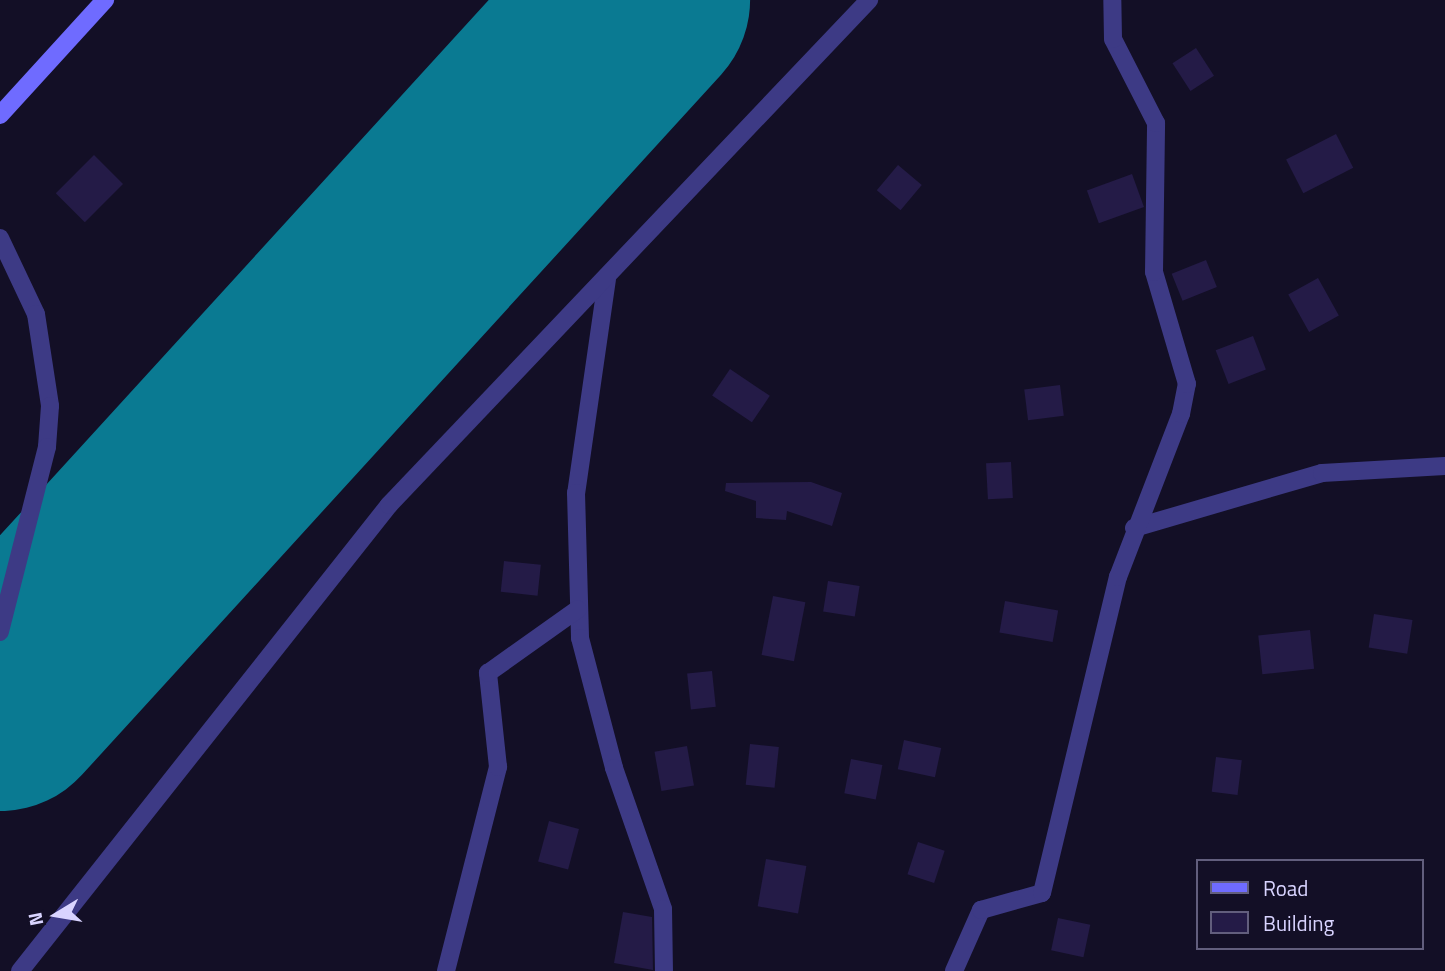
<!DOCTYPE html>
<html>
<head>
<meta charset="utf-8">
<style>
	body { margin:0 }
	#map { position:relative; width:1445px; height:971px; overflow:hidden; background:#130f26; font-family:"Titillium Web",sans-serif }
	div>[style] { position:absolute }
	.runway>* { height:222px; margin:-111px; padding:0 111px; transform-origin:111px; border-radius:111px; background:#0a7a92 }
	.building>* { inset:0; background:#241b47; transform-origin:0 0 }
	.street>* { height:18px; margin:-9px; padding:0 9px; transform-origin:9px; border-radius:9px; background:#3d3a85 }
	.secondary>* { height:18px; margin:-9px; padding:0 9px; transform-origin:9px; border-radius:9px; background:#6f6bff }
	span { translate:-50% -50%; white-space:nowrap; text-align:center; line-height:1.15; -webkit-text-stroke:7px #130f26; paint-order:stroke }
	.legend { position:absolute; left:1196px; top:859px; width:228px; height:91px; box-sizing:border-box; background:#130f26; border:2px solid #625e7d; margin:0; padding:9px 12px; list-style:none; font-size:21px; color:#d9d4ff }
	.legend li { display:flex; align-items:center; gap:14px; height:35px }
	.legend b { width:35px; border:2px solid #625e7d }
	.north { position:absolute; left:21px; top:880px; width:70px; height:70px; -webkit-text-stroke:5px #130f26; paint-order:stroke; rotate:259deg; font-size:19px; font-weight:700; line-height:28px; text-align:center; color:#d9d4ff }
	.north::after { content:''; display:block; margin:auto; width:24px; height:32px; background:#d9d4ff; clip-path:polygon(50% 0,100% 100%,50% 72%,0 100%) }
</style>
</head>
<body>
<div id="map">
	<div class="runway">
		<i style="left:0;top:700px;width:948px;rotate:-47.61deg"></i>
	</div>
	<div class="building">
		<i style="left:1196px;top:48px;width:33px;height:28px;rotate:57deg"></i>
		<i style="left:1336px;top:134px;width:38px;height:56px;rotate:63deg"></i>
		<i style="left:94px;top:155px;width:41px;height:54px;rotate:45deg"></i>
		<i style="left:898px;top:165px;width:31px;height:33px;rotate:40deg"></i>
		<i style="left:1132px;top:174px;width:35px;height:48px;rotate:70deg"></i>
		<i style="left:1206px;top:260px;width:29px;height:37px;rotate:68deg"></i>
		<i style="left:1318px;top:278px;width:43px;height:34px;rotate:61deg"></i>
		<i style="left:1253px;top:336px;width:36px;height:40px;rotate:69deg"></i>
		<i style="left:730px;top:369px;width:48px;height:32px;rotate:34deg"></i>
		<i style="left:1060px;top:385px;width:31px;height:36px;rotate:83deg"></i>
		<i style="left:1011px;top:462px;width:36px;height:25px;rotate:87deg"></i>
		<i style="clip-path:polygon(811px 482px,842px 493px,832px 526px,787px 511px,786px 520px,756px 518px,756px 501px,725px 491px,726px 483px)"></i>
		<i style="left:504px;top:561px;width:37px;height:31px;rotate:6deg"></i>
		<i style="left:828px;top:581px;width:32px;height:31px;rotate:9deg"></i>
		<i style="left:773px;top:596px;width:33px;height:60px;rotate:11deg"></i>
		<i style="left:1005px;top:601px;width:54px;height:32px;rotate:10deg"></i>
		<i style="left:1374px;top:614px;width:39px;height:34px;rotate:9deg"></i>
		<i style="left:1310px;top:630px;width:39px;height:52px;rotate:84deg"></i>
		<i style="left:712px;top:671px;width:36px;height:25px;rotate:84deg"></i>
		<i style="left:904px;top:740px;width:38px;height:30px;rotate:12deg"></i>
		<i style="left:750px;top:744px;width:29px;height:41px;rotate:6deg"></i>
		<i style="left:687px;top:746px;width:40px;height:33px;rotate:80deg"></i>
		<i style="left:1216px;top:757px;width:26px;height:35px;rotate:7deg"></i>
		<i style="left:851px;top:759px;width:32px;height:35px;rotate:11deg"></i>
		<i style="left:549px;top:821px;width:31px;height:42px;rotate:15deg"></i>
		<i style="left:918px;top:842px;width:28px;height:34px;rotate:18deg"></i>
		<i style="left:766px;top:859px;width:41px;height:48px;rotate:10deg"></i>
		<i style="clip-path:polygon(623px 912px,652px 917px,653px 970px,614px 963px)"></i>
		<i style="left:1058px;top:918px;width:33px;height:33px;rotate:12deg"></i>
	</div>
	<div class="street">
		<i style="left:0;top:238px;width:84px;rotate:64.7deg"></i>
		<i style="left:36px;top:314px;width:93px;rotate:81.3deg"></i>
		<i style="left:50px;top:406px;width:41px;rotate:94.2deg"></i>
		<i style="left:47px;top:447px;width:191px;rotate:104.3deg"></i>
		<i style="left:607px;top:279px;width:216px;rotate:98.2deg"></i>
		<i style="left:576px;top:493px;width:145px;rotate:88.4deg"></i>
		<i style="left:580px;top:638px;width:134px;rotate:75.3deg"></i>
		<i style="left:614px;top:768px;width:149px;rotate:70.8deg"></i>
		<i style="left:663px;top:909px;width:62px;rotate:89.1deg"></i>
		<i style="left:1134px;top:528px;width:196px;rotate:-16.3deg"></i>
		<i style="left:1322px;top:473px;width:123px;rotate:-3.3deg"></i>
		<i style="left:20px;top:971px;width:594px;rotate:-51.63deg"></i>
		<i style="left:389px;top:505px;width:697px;rotate:-46.45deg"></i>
		<i style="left:446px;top:971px;width:211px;rotate:-75.7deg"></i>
		<i style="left:498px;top:767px;width:95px;rotate:-96.1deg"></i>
		<i style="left:488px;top:673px;width:110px;rotate:-35.4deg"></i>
		<i style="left:954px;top:971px;width:67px;rotate:-66.1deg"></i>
		<i style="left:981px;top:910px;width:63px;rotate:-15.6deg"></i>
		<i style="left:1042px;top:893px;width:325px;rotate:-76.5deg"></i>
		<i style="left:1118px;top:577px;width:175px;rotate:-68.9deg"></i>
		<i style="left:1181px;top:414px;width:31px;rotate:-79deg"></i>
		<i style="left:1187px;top:384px;width:117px;rotate:-106.4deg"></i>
		<i style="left:1154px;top:272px;width:149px;rotate:-89.2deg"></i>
		<i style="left:1156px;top:123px;width:94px;rotate:-117.1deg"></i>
		<i style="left:1113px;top:39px;width:39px;rotate:-91deg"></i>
	</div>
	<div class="secondary">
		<i style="left:0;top:115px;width:156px;rotate:-47.6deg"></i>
	</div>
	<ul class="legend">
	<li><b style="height:9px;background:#6f6bff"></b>Road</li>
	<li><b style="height:19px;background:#241b47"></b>Building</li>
	</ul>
	<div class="north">N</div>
</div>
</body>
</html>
